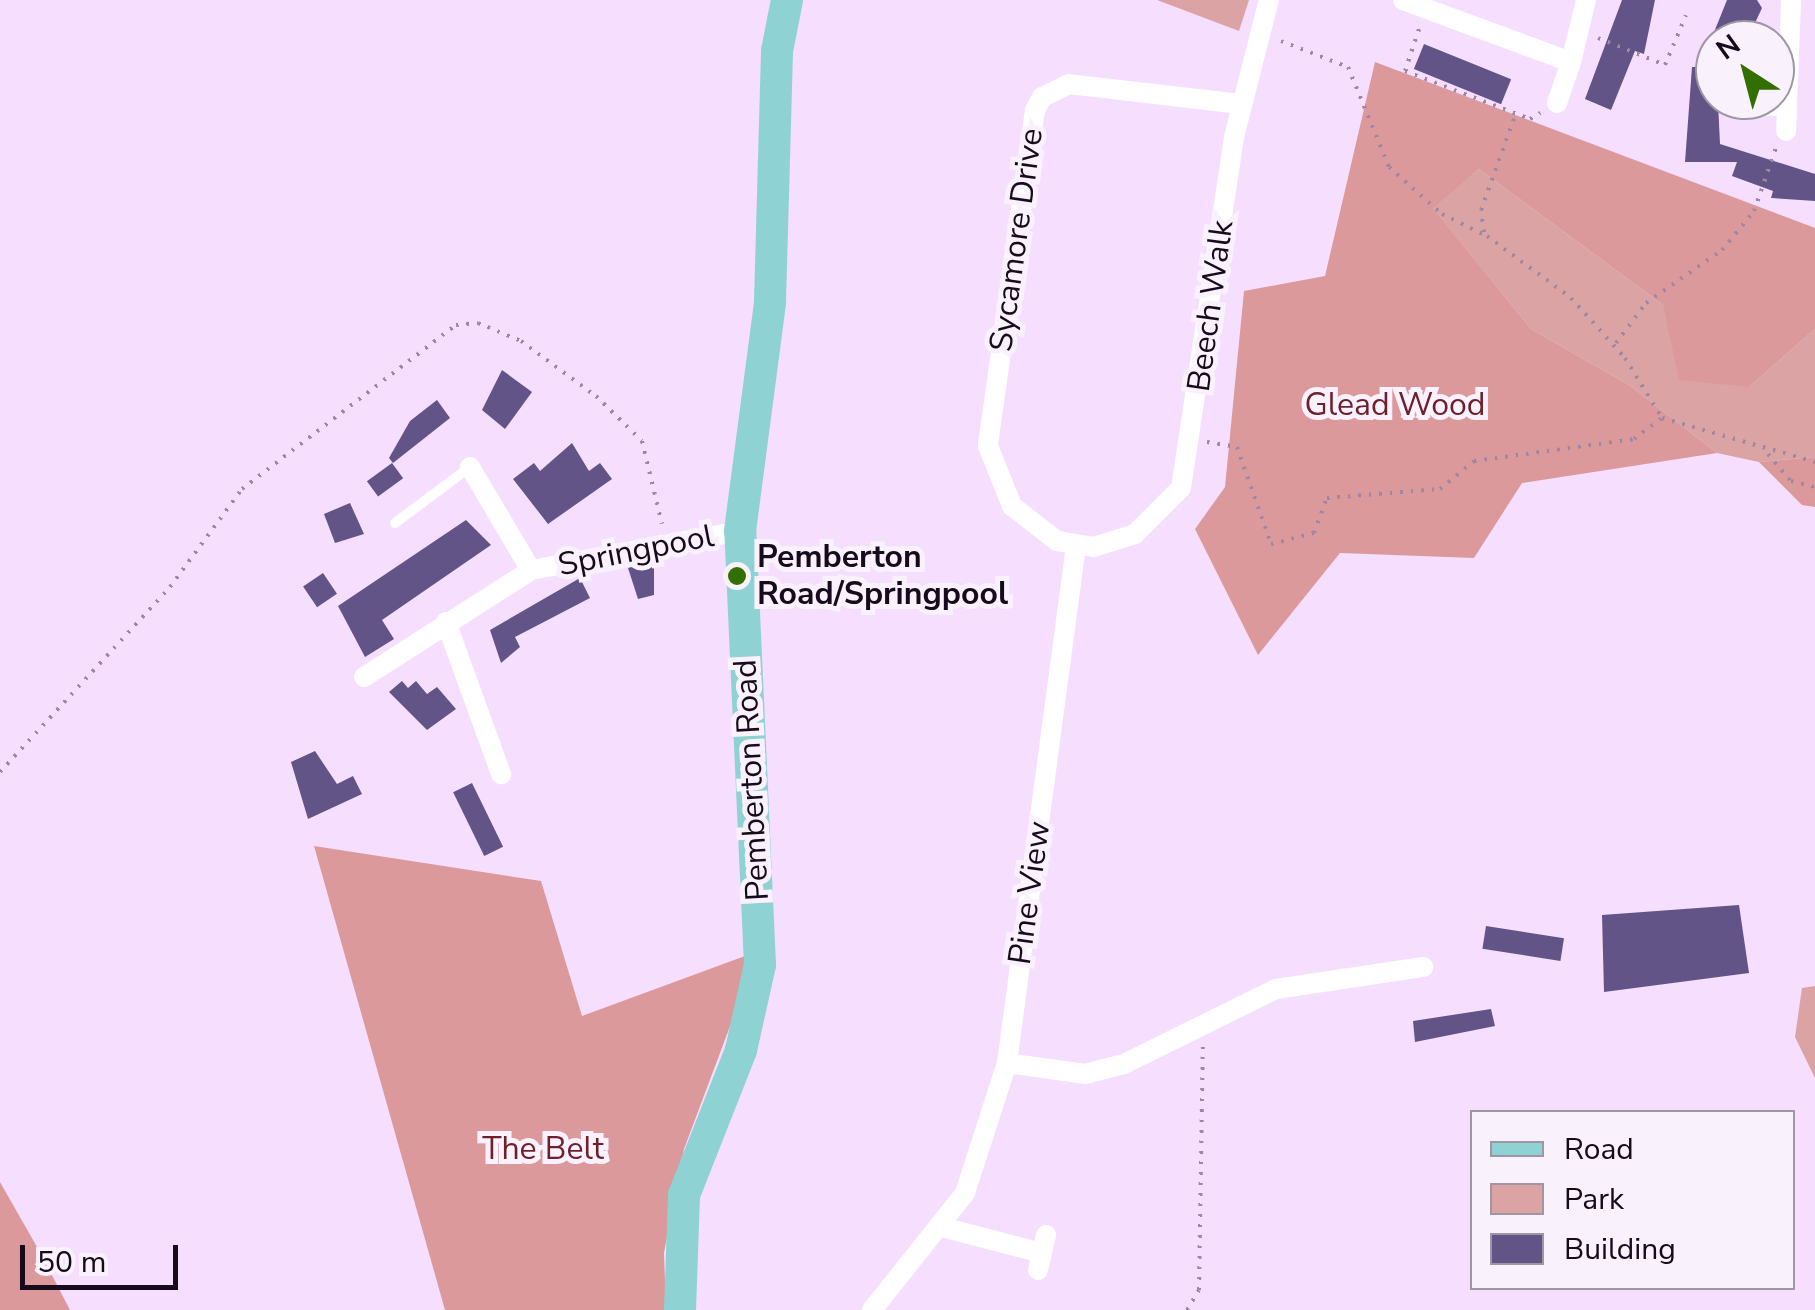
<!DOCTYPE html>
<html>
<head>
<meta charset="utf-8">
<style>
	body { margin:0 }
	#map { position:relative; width:1815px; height:1310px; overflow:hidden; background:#f5defe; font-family:"Nunito Sans",sans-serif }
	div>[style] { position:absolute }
	.green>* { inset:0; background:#dca3a5 }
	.forest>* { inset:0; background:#dc999c }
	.building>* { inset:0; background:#635488; transform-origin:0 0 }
	.path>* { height:4px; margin-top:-2px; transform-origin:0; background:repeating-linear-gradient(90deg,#9c88a3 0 2.5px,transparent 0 10.5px) }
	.lane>* { height:10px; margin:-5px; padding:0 5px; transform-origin:5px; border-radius:5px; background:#fff }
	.street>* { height:20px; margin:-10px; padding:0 10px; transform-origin:10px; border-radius:10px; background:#fff }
	.primary>* { height:32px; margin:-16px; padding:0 16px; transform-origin:16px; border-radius:16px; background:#8fd2d3 }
	.dots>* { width:28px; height:28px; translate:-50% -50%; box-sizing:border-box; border:5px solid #f9f2fc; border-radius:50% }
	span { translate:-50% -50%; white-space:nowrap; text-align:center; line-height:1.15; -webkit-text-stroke:10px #f9f2fc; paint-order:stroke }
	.street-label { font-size:32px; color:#180a1d }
	.park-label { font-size:32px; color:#6e1f2b }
	.poi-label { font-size:32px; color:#180a1d; font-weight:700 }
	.left { translate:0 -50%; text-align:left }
	.legend { position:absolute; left:1470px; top:1110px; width:325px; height:180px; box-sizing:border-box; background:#f9f2fc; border:2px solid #9f95a3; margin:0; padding:12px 18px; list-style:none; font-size:30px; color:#180a1d }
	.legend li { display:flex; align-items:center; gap:20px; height:50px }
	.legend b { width:50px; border:2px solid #9f95a3 }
	.north { position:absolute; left:1695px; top:20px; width:100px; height:100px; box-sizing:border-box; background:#f9f2fc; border:2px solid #9f95a3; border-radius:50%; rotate:324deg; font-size:28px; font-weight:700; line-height:40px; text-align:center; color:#180a1d }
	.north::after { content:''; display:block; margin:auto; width:35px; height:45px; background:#326f00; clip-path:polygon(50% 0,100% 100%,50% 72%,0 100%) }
	.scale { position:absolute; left:20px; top:1245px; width:158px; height:45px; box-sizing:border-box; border:5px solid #180a1d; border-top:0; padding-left:12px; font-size:30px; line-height:35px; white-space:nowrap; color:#180a1d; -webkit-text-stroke:8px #f9f2fc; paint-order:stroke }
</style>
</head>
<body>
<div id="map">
	<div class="green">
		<i style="clip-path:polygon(1157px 0,1249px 0,1239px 31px)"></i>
		<i style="clip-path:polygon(1479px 169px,1663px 305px,1749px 387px,1815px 329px,1815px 457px,1759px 462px,1717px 453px,1629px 385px,1531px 329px,1432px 207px)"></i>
		<i style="clip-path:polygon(1815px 986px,1815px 1078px,1795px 1037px,1802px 988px)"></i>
	</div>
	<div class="forest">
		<i style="clip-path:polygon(1375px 62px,1815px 228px,1815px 329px,1749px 387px,1679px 380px,1663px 305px,1479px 169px,1433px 208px,1531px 329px,1629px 385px,1717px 453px,1522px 483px,1474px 558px,1340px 553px,1258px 655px,1195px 529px,1225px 487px,1244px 291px,1325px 276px)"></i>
		<i style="clip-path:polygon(1815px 457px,1815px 507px,1802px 505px,1759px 462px)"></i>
		<i style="clip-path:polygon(314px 846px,541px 881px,582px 1016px,745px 956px,741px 997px,684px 1149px,664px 1253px,666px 1310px,445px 1310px)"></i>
		<i style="clip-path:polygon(0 1182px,41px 1254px,70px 1310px,0 1310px)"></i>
	</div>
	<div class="building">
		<i style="clip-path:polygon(1622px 0,1655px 0,1644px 54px,1635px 51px,1611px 110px,1585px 99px)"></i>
		<i style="clip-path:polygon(1727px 0,1757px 0,1762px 8px,1747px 40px,1715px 40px,1720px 144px,1815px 174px,1815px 201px,1771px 198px,1773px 191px,1732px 176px,1737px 162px,1685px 162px,1692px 67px,1700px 67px)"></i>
		<i style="left:1424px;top:44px;width:94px;height:27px;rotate:22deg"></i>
		<i style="clip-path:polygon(502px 370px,532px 392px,505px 429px,482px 410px)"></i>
		<i style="clip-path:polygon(437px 400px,450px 418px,393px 463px,389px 458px,410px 421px)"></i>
		<i style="clip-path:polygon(572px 443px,589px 471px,600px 463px,612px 479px,548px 524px,513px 479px,534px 463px,540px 471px)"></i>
		<i style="left:392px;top:463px;width:19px;height:31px;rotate:54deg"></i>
		<i style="clip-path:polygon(350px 503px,364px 534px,335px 543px,324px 514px)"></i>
		<i style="clip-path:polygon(466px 520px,491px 545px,382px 620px,394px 639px,365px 657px,338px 606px)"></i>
		<i style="clip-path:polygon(654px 561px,654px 595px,638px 599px,628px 568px)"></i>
		<i style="left:323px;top:573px;width:25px;height:24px;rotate:56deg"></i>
		<i style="clip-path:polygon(580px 578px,590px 598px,515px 637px,520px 647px,501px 663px,490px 630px)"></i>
		<i style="clip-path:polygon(402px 681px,408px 688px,416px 681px,427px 694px,437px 687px,456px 709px,427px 730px,389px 692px)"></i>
		<i style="clip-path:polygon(315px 751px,337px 784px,353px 776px,362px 794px,308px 819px,291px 762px)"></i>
		<i style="left:472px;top:783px;width:71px;height:21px;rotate:64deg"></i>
		<i style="clip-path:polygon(1739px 905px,1749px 973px,1604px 992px,1602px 915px)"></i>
		<i style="left:1486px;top:926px;width:79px;height:23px;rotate:9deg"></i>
		<i style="clip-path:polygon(1491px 1009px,1495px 1026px,1415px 1042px,1413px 1021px)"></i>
	</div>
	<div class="path">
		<i style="left:1419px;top:29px;width:44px;rotate:108.4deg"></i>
		<i style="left:1405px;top:71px;width:134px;rotate:21deg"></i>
		<i style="left:1530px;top:119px;width:12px;rotate:-31deg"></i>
		<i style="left:1598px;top:38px;width:72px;rotate:21.9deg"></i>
		<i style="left:1665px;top:65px;width:54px;rotate:-67.2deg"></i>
		<i style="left:1281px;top:41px;width:72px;rotate:21.2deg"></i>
		<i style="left:1348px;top:67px;width:108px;rotate:67.7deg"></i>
		<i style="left:1389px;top:167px;width:71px;rotate:41.6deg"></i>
		<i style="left:1442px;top:214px;width:50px;rotate:26.1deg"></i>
		<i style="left:1487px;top:236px;width:104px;rotate:36.4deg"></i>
		<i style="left:1571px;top:298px;width:81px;rotate:48deg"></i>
		<i style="left:1625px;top:358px;width:70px;rotate:58.3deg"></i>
		<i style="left:1662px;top:418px;width:159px;rotate:16deg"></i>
		<i style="left:1484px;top:232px;width:22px;rotate:-98deg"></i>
		<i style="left:1481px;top:210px;width:103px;rotate:-70.2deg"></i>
		<i style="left:1616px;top:343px;width:50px;rotate:-53.1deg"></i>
		<i style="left:1646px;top:303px;width:93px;rotate:-34.9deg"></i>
		<i style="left:1722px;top:250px;width:50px;rotate:-50.6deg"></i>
		<i style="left:1754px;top:211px;width:67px;rotate:-70.8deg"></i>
		<i style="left:1207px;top:442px;width:30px;rotate:9deg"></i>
		<i style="left:1237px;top:447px;width:103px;rotate:70.7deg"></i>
		<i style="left:1271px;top:544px;width:44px;rotate:-14.3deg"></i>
		<i style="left:1314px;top:533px;width:37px;rotate:-70deg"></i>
		<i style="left:1327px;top:498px;width:113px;rotate:-4.6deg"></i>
		<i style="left:1440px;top:489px;width:44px;rotate:-39.5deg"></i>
		<i style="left:1474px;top:461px;width:162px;rotate:-7.8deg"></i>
		<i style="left:1634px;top:439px;width:35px;rotate:-37deg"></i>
		<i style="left:1768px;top:454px;width:35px;rotate:50deg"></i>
		<i style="left:1791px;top:481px;width:25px;rotate:14deg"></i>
		<i style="left:0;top:772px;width:251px;rotate:-47.4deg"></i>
		<i style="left:170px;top:587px;width:122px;rotate:-53.7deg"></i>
		<i style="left:242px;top:489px;width:270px;rotate:-37.5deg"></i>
		<i style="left:456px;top:325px;width:22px;rotate:-5deg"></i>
		<i style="left:478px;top:323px;width:47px;rotate:22.7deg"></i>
		<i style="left:521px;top:341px;width:93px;rotate:36.3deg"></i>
		<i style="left:596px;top:396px;width:64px;rotate:44.4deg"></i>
		<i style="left:642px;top:441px;width:85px;rotate:76.5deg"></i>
		<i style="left:1187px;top:1310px;width:23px;rotate:-59deg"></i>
		<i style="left:1199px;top:1290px;width:243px;rotate:-89.1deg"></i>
	</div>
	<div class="lane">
		<i style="left:395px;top:523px;width:94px;rotate:-36.7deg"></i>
	</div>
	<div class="street">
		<i style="left:1403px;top:0;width:179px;rotate:20.3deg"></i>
		<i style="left:1571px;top:62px;width:64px;rotate:-76.4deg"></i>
		<i style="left:1557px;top:103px;width:43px;rotate:-71.1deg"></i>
		<i style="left:1241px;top:104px;width:173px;rotate:-173.4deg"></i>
		<i style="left:1069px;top:84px;width:30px;rotate:154deg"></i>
		<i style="left:1042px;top:97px;width:15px;rotate:118deg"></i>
		<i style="left:1035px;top:110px;width:339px;rotate:98deg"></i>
		<i style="left:988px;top:446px;width:65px;rotate:68.2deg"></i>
		<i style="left:1012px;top:506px;width:57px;rotate:37.9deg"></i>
		<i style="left:1057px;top:541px;width:37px;rotate:9deg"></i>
		<i style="left:1094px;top:547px;width:43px;rotate:-17.6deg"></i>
		<i style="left:1135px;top:534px;width:65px;rotate:-45deg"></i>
		<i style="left:1181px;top:488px;width:355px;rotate:-81.4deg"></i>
		<i style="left:1234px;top:137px;width:141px;rotate:-75.7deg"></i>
		<i style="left:1750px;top:106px;width:37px"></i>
		<i style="left:1787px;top:106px;width:25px;rotate:92deg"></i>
		<i style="left:1787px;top:106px;width:106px;rotate:-87.8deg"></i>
		<i style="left:470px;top:467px;width:120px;rotate:59.4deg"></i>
		<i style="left:446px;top:622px;width:162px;rotate:70.1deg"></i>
		<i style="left:364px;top:677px;width:198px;rotate:-32.6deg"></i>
		<i style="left:531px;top:570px;width:213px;rotate:-10.6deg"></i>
		<i style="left:1007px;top:1063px;width:79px;rotate:8deg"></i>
		<i style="left:1085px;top:1074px;width:40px;rotate:-14.4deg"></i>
		<i style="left:1124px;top:1064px;width:169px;rotate:-26.3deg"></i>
		<i style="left:1276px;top:989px;width:149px;rotate:-8.5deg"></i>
		<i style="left:942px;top:1227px;width:103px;rotate:14.6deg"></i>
		<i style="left:1038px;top:1270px;width:36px;rotate:-77deg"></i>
		<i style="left:872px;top:1310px;width:149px;rotate:-51.5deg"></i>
		<i style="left:965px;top:1193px;width:137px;rotate:-72.1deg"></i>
		<i style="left:1007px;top:1063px;width:522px;rotate:-82.4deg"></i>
	</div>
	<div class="primary">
		<i style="left:680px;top:1310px;width:115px;rotate:-88deg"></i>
		<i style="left:684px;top:1195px;width:156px;rotate:-68.5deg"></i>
		<i style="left:741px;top:1050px;width:87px;rotate:-77.4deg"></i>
		<i style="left:760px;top:965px;width:434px;rotate:-92.6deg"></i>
		<i style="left:740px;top:531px;width:231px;rotate:-82.5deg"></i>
		<i style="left:770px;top:302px;width:251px;rotate:-88.4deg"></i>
		<i style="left:777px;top:51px;width:52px;rotate:-78.9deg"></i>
	</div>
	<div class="dots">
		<i style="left:737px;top:576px;background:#326f00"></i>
	</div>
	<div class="street-label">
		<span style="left:1017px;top:240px;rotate:-82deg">Sycamore Drive</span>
		<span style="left:1211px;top:306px;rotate:-82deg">Beech Walk</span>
		<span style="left:636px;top:551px;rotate:-11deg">Springpool</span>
		<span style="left:752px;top:780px;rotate:-93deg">Pemberton Road</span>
		<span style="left:1030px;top:893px;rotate:-82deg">Pine View</span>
	</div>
	<div class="park-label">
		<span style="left:1395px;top:405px">Glead Wood</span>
		<span style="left:543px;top:1149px">The Belt</span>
	</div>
	<div class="poi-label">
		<span class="left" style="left:757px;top:576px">Pemberton<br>Road/Springpool</span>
	</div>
	<ul class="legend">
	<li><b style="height:12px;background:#8fd2d3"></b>Road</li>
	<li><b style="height:28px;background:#dca3a5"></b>Park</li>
	<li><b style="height:28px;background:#635488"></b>Building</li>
	</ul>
	<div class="north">N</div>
	<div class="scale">50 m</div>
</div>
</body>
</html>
